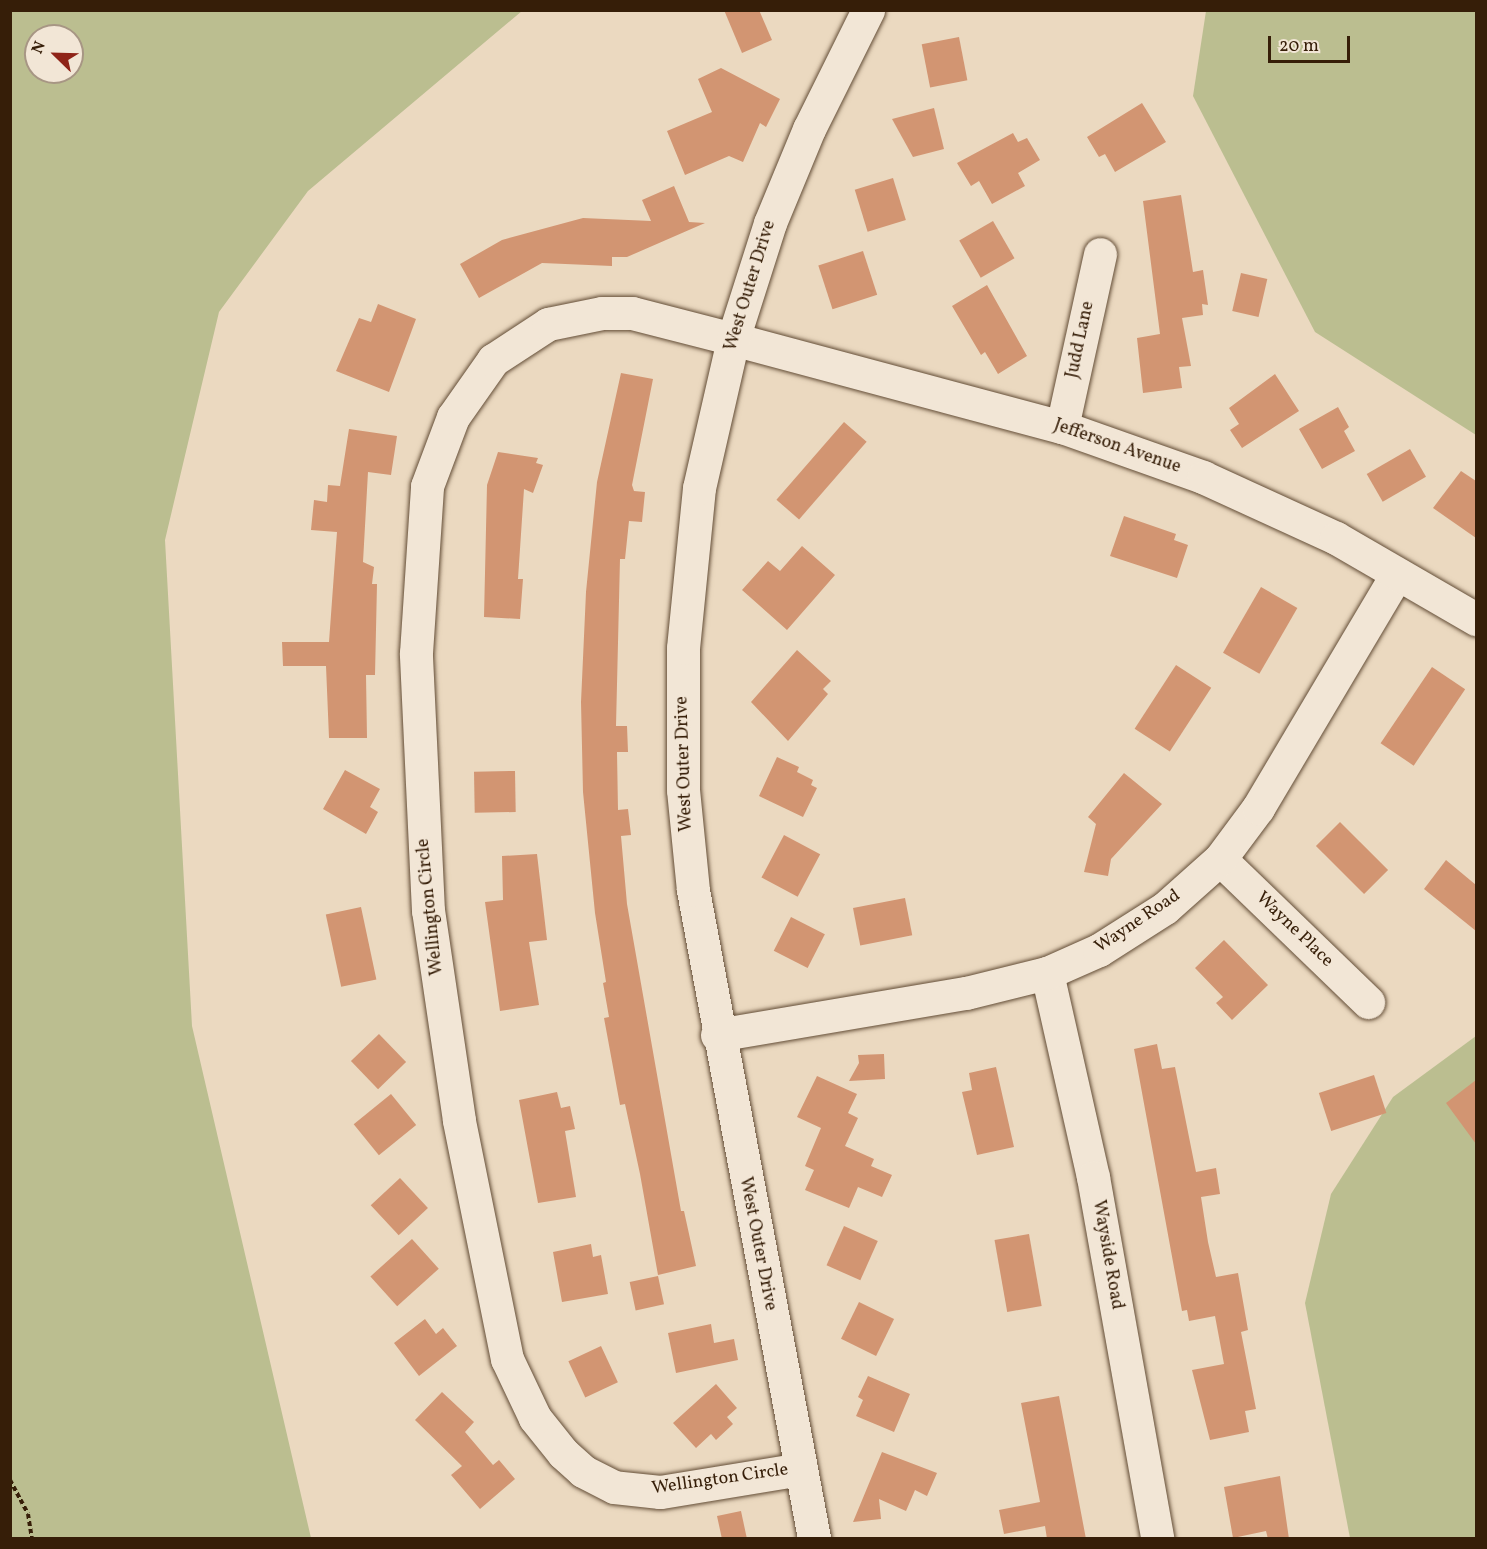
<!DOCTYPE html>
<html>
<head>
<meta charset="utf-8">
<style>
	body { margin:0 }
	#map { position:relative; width:1487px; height:1549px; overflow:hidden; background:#ebd9c0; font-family:Vollkorn,serif }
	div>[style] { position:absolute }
	.green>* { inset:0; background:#bbbe90 }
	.building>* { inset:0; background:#d29572; transform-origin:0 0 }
	.path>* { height:4px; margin-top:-2px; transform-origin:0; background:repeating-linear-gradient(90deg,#361e08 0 4.5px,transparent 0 7.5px) }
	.roads { filter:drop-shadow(0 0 2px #634d36) drop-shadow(0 0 2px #634d36) }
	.minor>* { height:33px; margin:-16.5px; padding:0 16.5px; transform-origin:16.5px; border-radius:16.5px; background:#f2e6d6 }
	span { translate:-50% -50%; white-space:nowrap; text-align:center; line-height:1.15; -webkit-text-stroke:5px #f2e6d6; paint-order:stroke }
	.street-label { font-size:18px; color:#361e08 }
	.frame { position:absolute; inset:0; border:12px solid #361e08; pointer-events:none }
	.north { position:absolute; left:24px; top:24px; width:60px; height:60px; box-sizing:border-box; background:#f2e6d6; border:2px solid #a79684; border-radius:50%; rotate:293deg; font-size:16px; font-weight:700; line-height:24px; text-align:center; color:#361e08 }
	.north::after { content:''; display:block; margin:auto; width:21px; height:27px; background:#8f2418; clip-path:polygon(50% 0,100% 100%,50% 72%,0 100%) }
	.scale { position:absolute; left:1268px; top:36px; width:82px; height:27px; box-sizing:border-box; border:3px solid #361e08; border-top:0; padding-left:8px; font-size:18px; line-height:21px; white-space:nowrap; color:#361e08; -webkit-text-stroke:4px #f2e6d6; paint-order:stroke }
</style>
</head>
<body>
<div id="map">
	<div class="green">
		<i style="clip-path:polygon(evenodd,11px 10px,522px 11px,308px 191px,219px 312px,165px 540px,192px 1026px,311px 1538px,11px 1538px,11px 10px,36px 36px,72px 36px,72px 72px,36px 72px,36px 36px)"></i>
		<i style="clip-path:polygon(1206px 11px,1476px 11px,1476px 435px,1315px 332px,1193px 96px)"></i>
		<i style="clip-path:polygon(1476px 1036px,1476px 1538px,1350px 1538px,1305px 1303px,1331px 1194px,1393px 1097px)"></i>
	</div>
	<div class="building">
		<i style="clip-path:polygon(724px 10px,759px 10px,772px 40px,742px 53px)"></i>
		<i style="left:959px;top:37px;width:44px;height:38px;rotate:79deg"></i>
		<i style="clip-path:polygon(721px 68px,780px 99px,766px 127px,760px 123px,743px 162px,729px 156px,685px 175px,667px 131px,712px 112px,698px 79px)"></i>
		<i style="clip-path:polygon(1142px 103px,1166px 142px,1115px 172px,1105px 154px,1099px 157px,1087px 137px)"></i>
		<i style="clip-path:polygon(934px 108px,944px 149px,913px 157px,892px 119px)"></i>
		<i style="clip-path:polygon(1013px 133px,1018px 142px,1027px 138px,1040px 160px,1018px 173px,1025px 186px,992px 204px,979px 181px,971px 186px,957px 163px)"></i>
		<i style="left:893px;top:178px;width:44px;height:40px;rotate:73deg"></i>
		<i style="clip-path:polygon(674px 186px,689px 222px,705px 223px,627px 257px,612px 257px,612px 266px,542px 263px,479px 298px,460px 264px,502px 240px,583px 218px,651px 221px,642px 200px)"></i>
		<i style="clip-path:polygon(1181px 195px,1193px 272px,1203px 270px,1208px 305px,1202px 304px,1203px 315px,1182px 318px,1191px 366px,1179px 367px,1182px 388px,1143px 393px,1137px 338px,1160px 334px,1143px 201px)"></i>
		<i style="left:993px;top:221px;width:43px;height:39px;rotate:60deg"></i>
		<i style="left:863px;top:251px;width:46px;height:47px;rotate:72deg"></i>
		<i style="left:1241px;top:273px;width:27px;height:39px;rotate:13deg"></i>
		<i style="clip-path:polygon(987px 285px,1027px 356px,998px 374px,985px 352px,981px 355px,952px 306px)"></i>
		<i style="clip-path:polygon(378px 304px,416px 319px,389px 392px,336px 371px,359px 318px,371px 322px)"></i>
		<i style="clip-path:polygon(621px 373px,653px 379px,632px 485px,634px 491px,645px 492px,642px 522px,629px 521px,625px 559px,620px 559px,616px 726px,627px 726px,628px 752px,617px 752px,618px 810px,628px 809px,631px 835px,621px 836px,627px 904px,681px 1211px,684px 1211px,696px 1266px,658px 1275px,640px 1174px,625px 1104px,620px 1105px,604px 1018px,609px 1017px,603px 983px,606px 982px,595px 913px,583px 792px,581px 702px,586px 592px,597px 482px)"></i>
		<i style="clip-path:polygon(1275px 374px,1299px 411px,1242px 448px,1230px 430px,1239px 424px,1229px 408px)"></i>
		<i style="clip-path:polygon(1338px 407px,1349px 427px,1344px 431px,1355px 451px,1322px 469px,1299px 429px)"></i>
		<i style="left:844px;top:422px;width:30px;height:103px;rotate:41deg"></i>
		<i style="clip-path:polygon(349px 429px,397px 436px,391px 475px,368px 472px,363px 562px,374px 567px,372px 584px,377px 584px,375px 675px,366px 675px,367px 738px,329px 738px,326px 666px,283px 666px,282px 642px,329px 642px,337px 532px,311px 530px,314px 500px,327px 502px,328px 485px,340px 486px)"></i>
		<i style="left:1410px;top:449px;width:32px;height:50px;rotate:60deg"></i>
		<i style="clip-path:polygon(498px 452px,538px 458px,536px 463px,543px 465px,533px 493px,524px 489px,518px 579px,523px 579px,520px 619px,484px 617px,487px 485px)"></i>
		<i style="clip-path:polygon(1461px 471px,1476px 481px,1476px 538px,1433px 508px)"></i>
		<i style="clip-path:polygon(1124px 516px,1176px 534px,1174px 540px,1188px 545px,1177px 578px,1110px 556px)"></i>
		<i style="clip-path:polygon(802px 546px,835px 575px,787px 630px,742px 590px,768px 561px,780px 571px)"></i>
		<i style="left:1261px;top:587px;width:42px;height:76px;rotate:30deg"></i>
		<i style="clip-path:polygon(797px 650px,831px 681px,823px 689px,828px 694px,788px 741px,751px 702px)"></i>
		<i style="left:1176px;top:665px;width:42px;height:76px;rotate:33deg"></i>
		<i style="left:1432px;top:667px;width:40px;height:92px;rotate:34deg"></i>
		<i style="clip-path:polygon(777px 757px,799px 767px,797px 772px,813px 780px,811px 785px,817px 788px,803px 817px,759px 796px)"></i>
		<i style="clip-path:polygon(345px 770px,380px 789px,370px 807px,378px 812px,366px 834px,323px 809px)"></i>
		<i style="left:515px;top:771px;width:41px;height:41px;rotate:89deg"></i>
		<i style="clip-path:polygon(1124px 773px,1162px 804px,1111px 859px,1108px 876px,1084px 872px,1096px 824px,1088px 817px)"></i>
		<i style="left:1340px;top:822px;width:68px;height:34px;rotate:45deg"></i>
		<i style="left:784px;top:835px;width:41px;height:48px;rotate:28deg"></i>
		<i style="clip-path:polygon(537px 854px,547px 940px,529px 942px,539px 1005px,500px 1011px,485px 902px,503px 900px,502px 856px)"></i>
		<i style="clip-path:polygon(1446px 860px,1476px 885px,1476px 931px,1424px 889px)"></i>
		<i style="left:905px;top:898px;width:38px;height:53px;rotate:79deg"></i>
		<i style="left:361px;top:907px;width:74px;height:36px;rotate:78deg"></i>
		<i style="left:791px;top:917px;width:38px;height:38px;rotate:27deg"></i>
		<i style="clip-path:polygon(1224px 940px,1268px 985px,1232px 1020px,1216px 1003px,1223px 997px,1195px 968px)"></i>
		<i style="left:379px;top:1034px;width:39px;height:39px;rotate:46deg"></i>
		<i style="clip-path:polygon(1157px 1044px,1162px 1069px,1175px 1067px,1196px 1172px,1216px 1168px,1220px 1194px,1201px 1197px,1208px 1242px,1216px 1277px,1238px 1273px,1248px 1330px,1241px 1332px,1256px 1409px,1245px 1411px,1249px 1432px,1210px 1440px,1192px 1370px,1224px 1364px,1215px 1316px,1189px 1321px,1187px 1310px,1182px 1311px,1134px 1049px)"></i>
		<i style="clip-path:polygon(884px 1054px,885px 1079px,849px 1081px,859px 1063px,858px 1055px)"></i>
		<i style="clip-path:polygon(996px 1067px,1014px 1147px,977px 1155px,962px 1092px,972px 1090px,969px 1073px)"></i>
		<i style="left:1374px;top:1075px;width:40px;height:58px;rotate:72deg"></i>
		<i style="clip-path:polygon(817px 1076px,857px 1094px,848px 1113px,858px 1118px,845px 1146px,874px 1159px,871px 1166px,892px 1175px,882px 1197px,858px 1187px,849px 1208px,805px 1190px,814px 1170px,805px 1166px,821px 1128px,797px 1117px)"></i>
		<i style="clip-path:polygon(1476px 1080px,1476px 1144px,1446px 1103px)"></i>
		<i style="clip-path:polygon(557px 1092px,561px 1108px,570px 1106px,575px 1129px,565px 1131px,576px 1197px,538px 1203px,519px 1100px)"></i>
		<i style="left:391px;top:1094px;width:40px;height:48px;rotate:51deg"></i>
		<i style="left:400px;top:1178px;width:41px;height:40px;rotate:47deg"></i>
		<i style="left:844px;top:1226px;width:37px;height:43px;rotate:24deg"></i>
		<i style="left:1029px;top:1234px;width:73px;height:35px;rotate:80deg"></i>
		<i style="left:412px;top:1239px;width:40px;height:56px;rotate:48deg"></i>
		<i style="clip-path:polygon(591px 1244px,593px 1257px,601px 1255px,608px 1294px,562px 1302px,553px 1252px)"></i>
		<i style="left:658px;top:1276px;width:29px;height:29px;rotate:78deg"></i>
		<i style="left:859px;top:1302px;width:39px;height:41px;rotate:26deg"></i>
		<i style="clip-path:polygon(425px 1319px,436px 1334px,443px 1328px,457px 1346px,419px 1376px,394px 1343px)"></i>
		<i style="clip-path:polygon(711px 1324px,714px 1343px,734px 1339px,738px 1360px,676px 1373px,668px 1333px)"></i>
		<i style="left:601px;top:1346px;width:40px;height:36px;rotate:65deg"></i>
		<i style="clip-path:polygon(868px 1376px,910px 1394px,894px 1432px,856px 1416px,863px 1400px,858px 1397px)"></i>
		<i style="clip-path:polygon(716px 1384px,737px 1408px,727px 1417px,733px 1424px,716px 1440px,711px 1434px,696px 1448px,673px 1423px)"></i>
		<i style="clip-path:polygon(442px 1392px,474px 1422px,465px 1432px,493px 1465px,499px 1460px,515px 1479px,480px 1509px,451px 1475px,462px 1466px,415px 1420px)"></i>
		<i style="clip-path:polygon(1059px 1396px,1086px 1539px,1047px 1539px,1045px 1526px,1004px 1534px,999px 1510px,1040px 1502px,1021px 1403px)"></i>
		<i style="clip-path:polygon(882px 1452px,937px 1473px,927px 1496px,915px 1490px,906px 1511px,879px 1499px,881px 1519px,853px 1522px)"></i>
		<i style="clip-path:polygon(1280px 1476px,1289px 1539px,1268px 1539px,1266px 1531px,1233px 1538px,1224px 1487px)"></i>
		<i style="clip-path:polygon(741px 1511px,747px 1539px,722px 1539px,717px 1516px)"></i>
	</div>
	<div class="path">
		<i style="left:10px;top:1480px;width:38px;rotate:62deg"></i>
		<i style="left:28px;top:1514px;width:24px;rotate:81deg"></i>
	</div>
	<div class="roads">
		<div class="minor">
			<i style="left:1062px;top:427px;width:177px;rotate:-77.6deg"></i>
			<i style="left:1220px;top:859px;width:206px;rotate:44deg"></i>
			<i style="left:1047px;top:973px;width:209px;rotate:77.3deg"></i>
			<i style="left:1093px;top:1177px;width:367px;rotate:79.9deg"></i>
			<i style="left:717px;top:1035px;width:253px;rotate:-9.6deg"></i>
			<i style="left:966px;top:993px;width:83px;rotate:-13.9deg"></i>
			<i style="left:1047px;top:973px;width:57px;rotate:-23.9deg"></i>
			<i style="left:1099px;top:950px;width:78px;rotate:-32.5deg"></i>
			<i style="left:1165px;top:908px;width:74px;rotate:-41.7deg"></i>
			<i style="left:1220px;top:859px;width:64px;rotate:-53.3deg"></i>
			<i style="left:1258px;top:808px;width:272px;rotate:-59.3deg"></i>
			<i style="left:801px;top:1469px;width:143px;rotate:170.7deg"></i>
			<i style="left:660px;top:1492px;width:46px;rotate:-173.8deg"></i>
			<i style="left:614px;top:1487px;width:35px;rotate:-153deg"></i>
			<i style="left:583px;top:1471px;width:27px;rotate:-138deg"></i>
			<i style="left:563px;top:1453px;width:45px;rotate:-128.7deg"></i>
			<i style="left:535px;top:1418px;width:65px;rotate:-115.4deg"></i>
			<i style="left:507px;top:1359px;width:244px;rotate:-101.4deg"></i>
			<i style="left:459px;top:1120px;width:211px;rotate:-98.4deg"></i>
			<i style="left:428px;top:911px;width:258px;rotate:-92.7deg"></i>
			<i style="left:416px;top:653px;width:167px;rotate:-86.2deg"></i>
			<i style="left:427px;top:486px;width:74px;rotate:-69.4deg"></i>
			<i style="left:453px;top:417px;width:70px;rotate:-54.9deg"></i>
			<i style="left:493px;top:360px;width:66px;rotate:-33.2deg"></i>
			<i style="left:548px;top:324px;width:55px;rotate:-11.5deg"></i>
			<i style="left:602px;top:313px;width:30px"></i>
			<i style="left:632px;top:313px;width:104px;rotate:14.4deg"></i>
			<i style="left:733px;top:339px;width:341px;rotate:15deg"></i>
			<i style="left:1062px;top:427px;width:150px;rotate:19.5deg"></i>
			<i style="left:1203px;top:477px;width:146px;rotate:24.6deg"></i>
			<i style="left:1336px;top:538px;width:162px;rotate:30.1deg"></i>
			<i style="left:814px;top:1538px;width:659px;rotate:-100.58deg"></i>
			<i style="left:693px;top:890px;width:100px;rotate:-95.7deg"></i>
			<i style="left:683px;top:790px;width:142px;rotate:-90deg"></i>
			<i style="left:683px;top:648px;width:161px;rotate:-84.3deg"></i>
			<i style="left:699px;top:488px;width:153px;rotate:-77.1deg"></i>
			<i style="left:733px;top:339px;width:122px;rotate:-72.3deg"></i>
			<i style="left:770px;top:223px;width:102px;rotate:-67.5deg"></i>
			<i style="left:809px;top:129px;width:133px;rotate:-63.6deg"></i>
		</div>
	</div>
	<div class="street-label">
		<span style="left:751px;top:286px;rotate:-73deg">West Outer Drive</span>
		<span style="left:1081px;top:340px;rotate:-78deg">Judd Lane</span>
		<span style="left:1117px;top:447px;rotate:19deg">Jefferson Avenue</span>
		<span style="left:685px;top:764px;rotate:-92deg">West Outer Drive</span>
		<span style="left:431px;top:907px;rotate:-96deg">Wellington Circle</span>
		<span style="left:1138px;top:922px;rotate:-34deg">Wayne Road</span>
		<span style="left:1294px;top:930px;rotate:44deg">Wayne Place</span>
		<span style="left:757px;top:1244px;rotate:79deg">West Outer Drive</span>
		<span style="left:1107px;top:1255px;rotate:80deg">Wayside Road</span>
		<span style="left:720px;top:1480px;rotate:-8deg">Wellington Circle</span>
	</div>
	<div class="frame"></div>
	<div class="north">N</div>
	<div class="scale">20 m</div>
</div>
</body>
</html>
